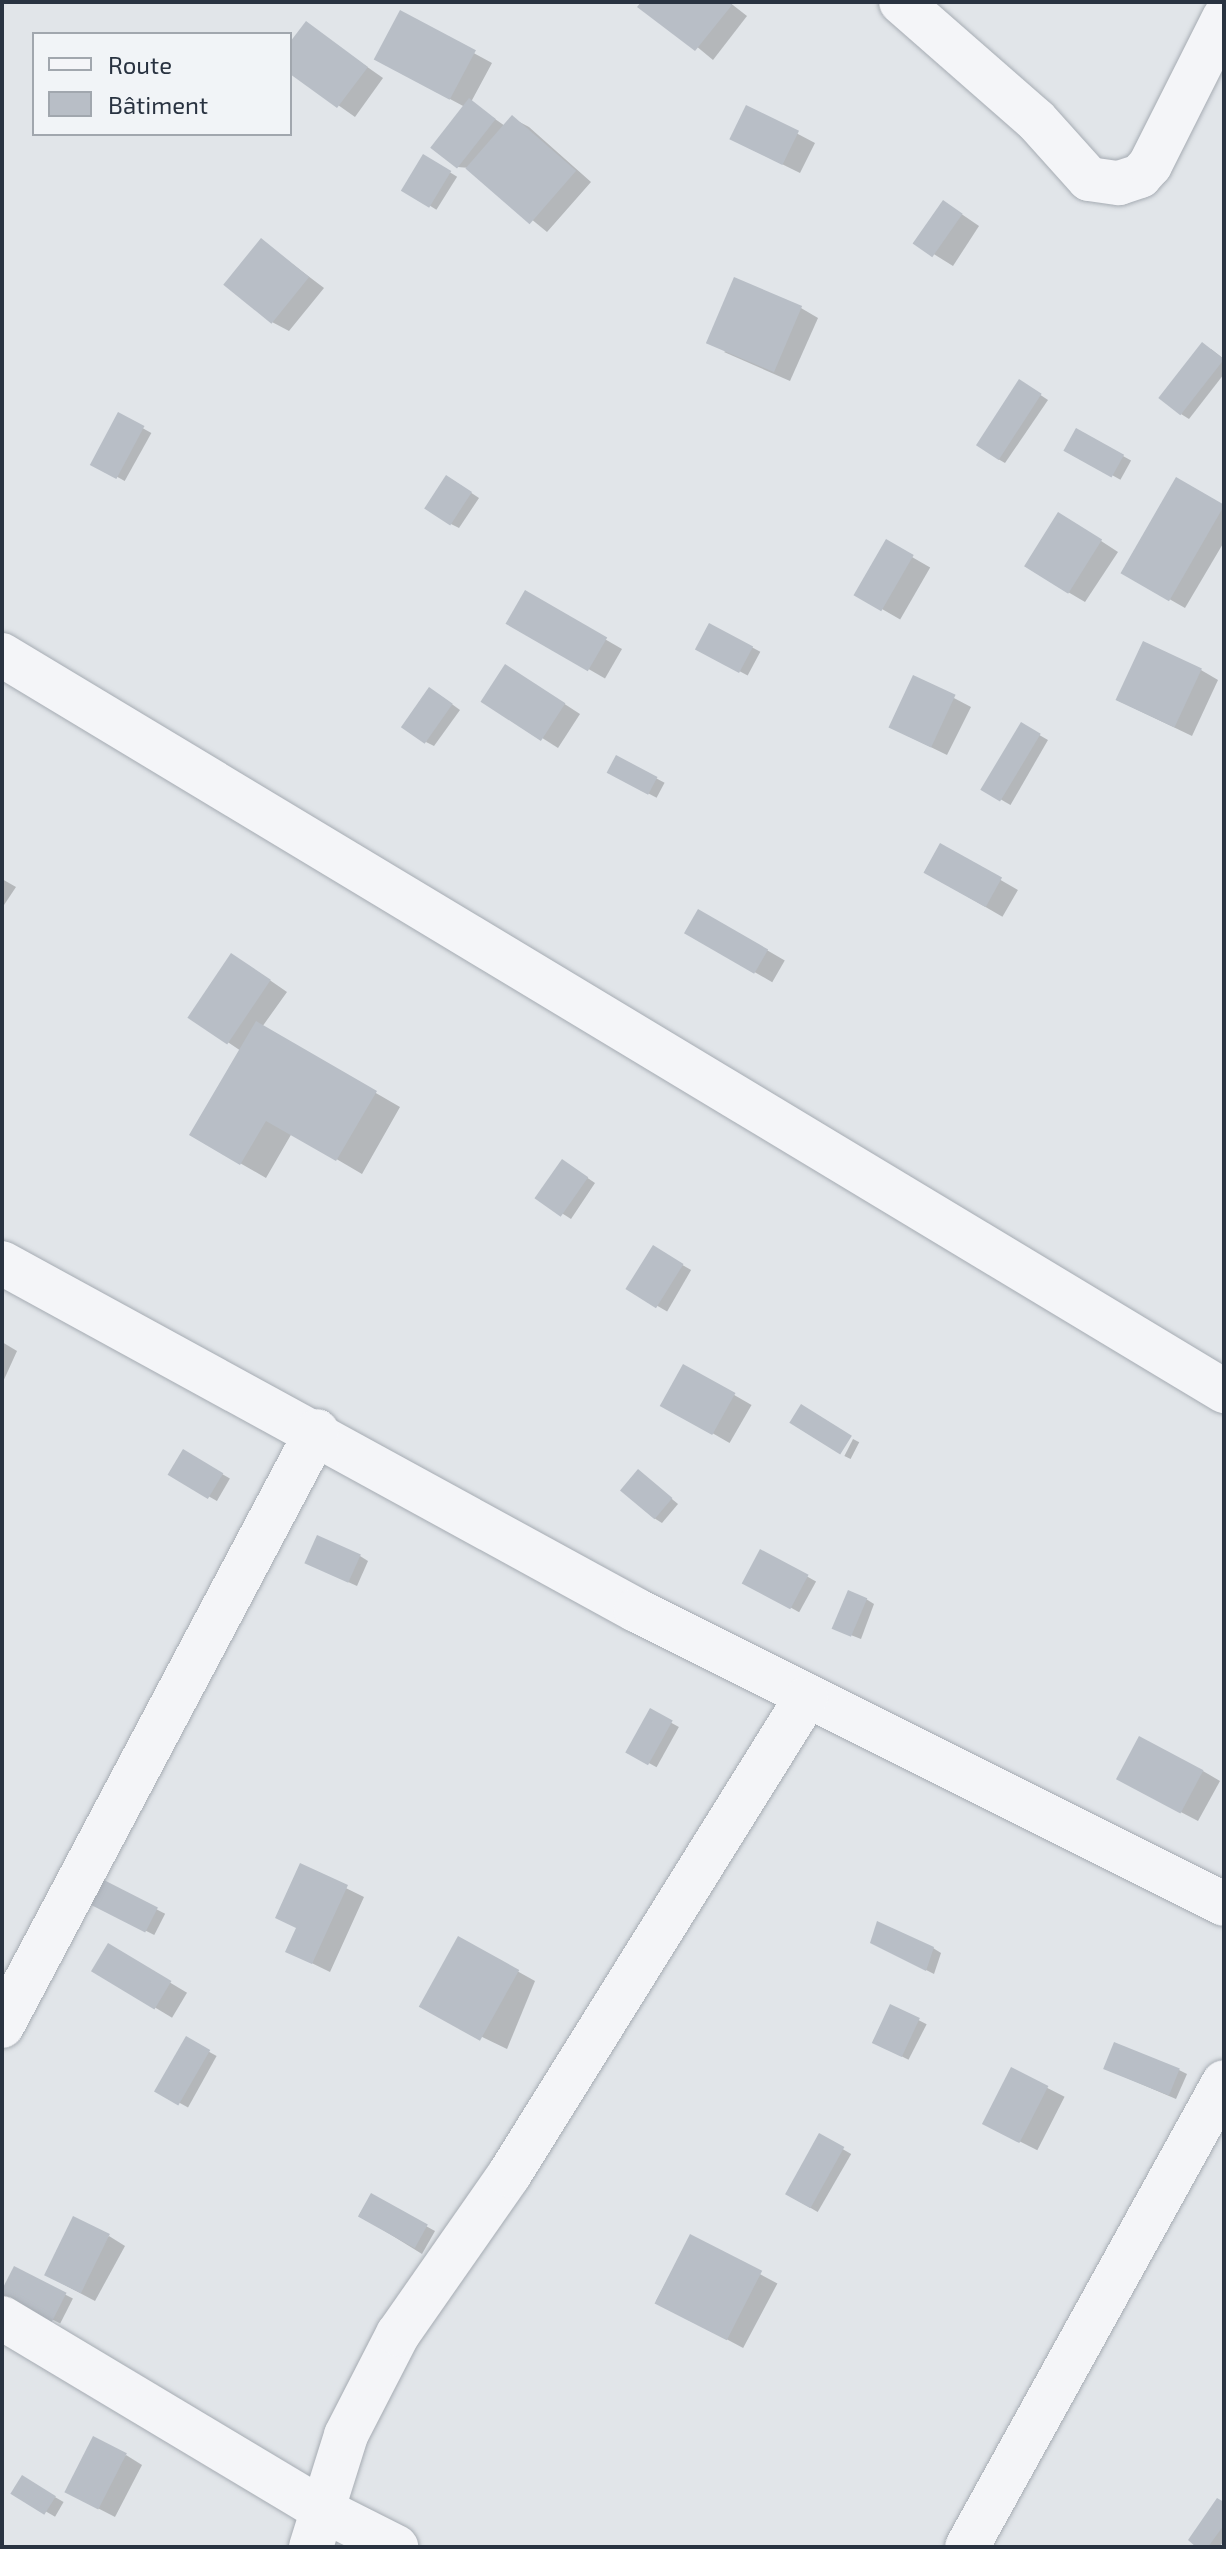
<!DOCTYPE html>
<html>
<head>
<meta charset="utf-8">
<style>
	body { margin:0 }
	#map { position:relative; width:1226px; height:2549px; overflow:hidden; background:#e1e5e9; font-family:"Exo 2",sans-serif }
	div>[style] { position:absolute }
	.shadow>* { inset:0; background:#0003; transform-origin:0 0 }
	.building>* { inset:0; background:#b8bec6; transform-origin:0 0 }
	.roads { filter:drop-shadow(0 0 2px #a6acb3) drop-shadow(0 0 2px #a6acb3) }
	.minor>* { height:44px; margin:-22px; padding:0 22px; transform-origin:22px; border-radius:22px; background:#f4f5f8 }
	span { translate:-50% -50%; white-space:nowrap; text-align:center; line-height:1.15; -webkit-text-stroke:6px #f1f4f7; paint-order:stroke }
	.frame { position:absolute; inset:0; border:4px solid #293341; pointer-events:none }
	.legend { position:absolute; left:32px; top:32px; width:260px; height:104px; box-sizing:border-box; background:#f1f4f7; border:2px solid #a1a7ae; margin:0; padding:10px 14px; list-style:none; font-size:24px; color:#293341 }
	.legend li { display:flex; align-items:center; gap:16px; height:40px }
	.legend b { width:40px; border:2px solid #a1a7ae }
</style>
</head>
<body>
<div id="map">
	<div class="shadow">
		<i style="clip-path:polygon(643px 2px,729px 2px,747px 16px,713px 60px)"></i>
		<i style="clip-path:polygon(400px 13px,492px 63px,471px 102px,505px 126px,512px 118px,529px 127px,591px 182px,547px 232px,469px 168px,458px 167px,433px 147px,465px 107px,392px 68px)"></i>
		<i style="clip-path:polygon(306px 24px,383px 78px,355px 117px,290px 71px,290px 45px)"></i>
		<i style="clip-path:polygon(747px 107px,815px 143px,800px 173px,747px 147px)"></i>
		<i style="left:424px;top:156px;width:39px;height:39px;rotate:32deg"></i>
		<i style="clip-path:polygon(960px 213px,979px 226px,953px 266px,916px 243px)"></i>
		<i style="clip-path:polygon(262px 241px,324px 288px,289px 331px,272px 322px)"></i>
		<i style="clip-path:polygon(801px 308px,818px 318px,790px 381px,724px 352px)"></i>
		<i style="clip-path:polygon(1211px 349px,1224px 359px,1224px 374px,1189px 419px,1181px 414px)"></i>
		<i style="clip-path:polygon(1027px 386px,1048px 400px,1005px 463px,998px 459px)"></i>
		<i style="left:119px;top:415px;width:37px;height:55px;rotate:29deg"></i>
		<i style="left:1076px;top:430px;width:63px;height:22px;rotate:29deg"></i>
		<i style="clip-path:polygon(1176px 479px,1224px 507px,1224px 542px,1185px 608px,1122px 572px)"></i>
		<i style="clip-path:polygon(455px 482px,479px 498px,459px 528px,451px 524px)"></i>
		<i style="clip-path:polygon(1075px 524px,1118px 552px,1085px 602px,1068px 592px)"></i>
		<i style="left:886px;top:542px;width:51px;height:60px;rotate:30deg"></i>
		<i style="left:525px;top:593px;width:112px;height:34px;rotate:30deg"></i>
		<i style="left:710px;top:625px;width:57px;height:27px;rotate:28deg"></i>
		<i style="clip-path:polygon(1201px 670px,1218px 680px,1192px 736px,1117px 700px)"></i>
		<i style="clip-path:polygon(523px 677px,580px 714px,558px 748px,484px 701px)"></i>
		<i style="clip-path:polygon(914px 677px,971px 707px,947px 755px,906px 735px)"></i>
		<i style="clip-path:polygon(438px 694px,460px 710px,434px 746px,426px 742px)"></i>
		<i style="left:1022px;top:725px;width:30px;height:75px;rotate:30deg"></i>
		<i style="left:616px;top:757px;width:55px;height:17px;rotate:28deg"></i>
		<i style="left:940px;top:845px;width:90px;height:31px;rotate:30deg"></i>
		<i style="clip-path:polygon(2px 879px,16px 887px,2px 908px)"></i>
		<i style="left:699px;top:911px;width:99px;height:25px;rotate:30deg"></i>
		<i style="clip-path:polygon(248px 965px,287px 992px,262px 1027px,400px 1107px,362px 1174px,292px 1133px,266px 1178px,191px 1135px,241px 1051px,189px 1016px)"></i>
		<i style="clip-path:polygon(570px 1166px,595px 1183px,571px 1219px,538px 1198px)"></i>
		<i style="left:653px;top:1248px;width:44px;height:48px;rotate:30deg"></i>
		<i style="clip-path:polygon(2px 1342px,17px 1351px,2px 1384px)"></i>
		<i style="left:684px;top:1366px;width:78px;height:44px;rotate:30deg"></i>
		<i style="left:853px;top:1439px;width:7px;height:19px;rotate:27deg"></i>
		<i style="left:184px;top:1452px;width:53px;height:26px;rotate:30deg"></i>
		<i style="clip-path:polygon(638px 1471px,678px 1504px,662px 1523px,654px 1518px)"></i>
		<i style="left:761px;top:1551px;width:63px;height:35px;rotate:29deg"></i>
		<i style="clip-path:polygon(360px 1556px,368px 1561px,357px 1586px,315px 1567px)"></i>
		<i style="clip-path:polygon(866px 1599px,874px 1604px,861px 1639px,843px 1632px)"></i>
		<i style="left:650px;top:1711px;width:33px;height:46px;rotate:29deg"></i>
		<i style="clip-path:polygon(1203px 1771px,1220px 1781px,1198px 1821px,1133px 1787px)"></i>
		<i style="clip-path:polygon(301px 1866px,364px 1897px,330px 1972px,287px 1951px,298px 1929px)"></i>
		<i style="left:101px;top:1881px;width:72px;height:24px;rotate:27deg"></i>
		<i style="clip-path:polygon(459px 1939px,535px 1981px,507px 2049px,445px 2019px)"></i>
		<i style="left:109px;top:1946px;width:91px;height:29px;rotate:31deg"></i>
		<i style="clip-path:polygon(881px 1947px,933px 1948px,941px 1953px,934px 1974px)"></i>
		<i style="left:891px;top:2006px;width:40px;height:40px;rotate:27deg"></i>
		<i style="left:186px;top:2039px;width:35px;height:59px;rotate:29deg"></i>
		<i style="left:1012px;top:2070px;width:59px;height:60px;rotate:27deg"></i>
		<i style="clip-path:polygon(1179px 2070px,1187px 2074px,1176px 2099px,1113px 2072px)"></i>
		<i style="left:820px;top:2136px;width:36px;height:67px;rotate:30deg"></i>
		<i style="clip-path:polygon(371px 2196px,435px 2231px,422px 2254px,359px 2215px)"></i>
		<i style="clip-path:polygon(109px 2236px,125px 2246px,95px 2301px,61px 2283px)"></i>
		<i style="left:690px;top:2237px;width:99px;height:73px;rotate:28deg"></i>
		<i style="left:15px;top:2269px;width:65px;height:28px;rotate:27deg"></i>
		<i style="clip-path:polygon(126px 2455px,142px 2465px,115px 2517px,84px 2501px)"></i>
		<i style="left:22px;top:2478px;width:48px;height:17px;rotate:30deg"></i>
		<i style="clip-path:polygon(1224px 2504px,1224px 2541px,1219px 2547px,1199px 2547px)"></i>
	</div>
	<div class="building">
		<i style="clip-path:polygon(641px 2px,728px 2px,732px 5px,695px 51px,637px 7px)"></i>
		<i style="left:400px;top:10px;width:86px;height:56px;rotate:28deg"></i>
		<i style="clip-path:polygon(306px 21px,368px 67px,337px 108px,290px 74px,290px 42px)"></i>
		<i style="left:469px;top:98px;width:34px;height:63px;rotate:38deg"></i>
		<i style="left:746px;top:105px;width:59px;height:38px;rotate:26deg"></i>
		<i style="left:512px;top:115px;width:85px;height:71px;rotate:41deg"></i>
		<i style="left:423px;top:154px;width:33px;height:43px;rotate:31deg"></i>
		<i style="left:943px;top:200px;width:24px;height:53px;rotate:35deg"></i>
		<i style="left:261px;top:238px;width:62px;height:60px;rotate:39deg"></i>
		<i style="left:734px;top:277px;width:74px;height:72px;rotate:23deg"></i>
		<i style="left:1202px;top:342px;width:28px;height:71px;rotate:38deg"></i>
		<i style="left:1019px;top:379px;width:27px;height:79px;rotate:33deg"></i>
		<i style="left:118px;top:412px;width:30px;height:60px;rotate:28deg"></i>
		<i style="left:1076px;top:428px;width:55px;height:26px;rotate:29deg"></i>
		<i style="left:446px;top:475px;width:31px;height:40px;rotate:33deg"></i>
		<i style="left:1176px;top:477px;width:56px;height:111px;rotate:30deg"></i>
		<i style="left:1058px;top:512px;width:52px;height:64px;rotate:32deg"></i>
		<i style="left:886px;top:539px;width:32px;height:65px;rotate:30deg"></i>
		<i style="left:525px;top:590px;width:95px;height:39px;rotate:30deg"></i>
		<i style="left:709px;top:623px;width:50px;height:30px;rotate:28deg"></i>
		<i style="left:1143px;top:641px;width:65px;height:65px;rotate:25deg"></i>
		<i style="left:505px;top:664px;width:72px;height:45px;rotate:33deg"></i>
		<i style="left:913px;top:675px;width:47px;height:58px;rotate:25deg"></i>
		<i style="left:429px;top:687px;width:29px;height:49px;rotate:35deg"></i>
		<i style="left:1021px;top:722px;width:23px;height:79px;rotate:31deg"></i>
		<i style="left:616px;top:755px;width:47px;height:20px;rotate:28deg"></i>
		<i style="left:940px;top:843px;width:71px;height:34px;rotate:29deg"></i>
		<i style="left:698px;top:909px;width:81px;height:28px;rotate:30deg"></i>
		<i style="left:231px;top:953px;width:48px;height:78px;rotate:34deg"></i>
		<i style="clip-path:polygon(256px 1021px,377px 1091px,336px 1161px,266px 1121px,240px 1165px,189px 1135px)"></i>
		<i style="left:562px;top:1159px;width:32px;height:48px;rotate:35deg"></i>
		<i style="left:653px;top:1245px;width:36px;height:52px;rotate:32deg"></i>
		<i style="left:683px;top:1364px;width:60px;height:48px;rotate:29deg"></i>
		<i style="left:801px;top:1404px;width:60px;height:22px;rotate:32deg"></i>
		<i style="left:183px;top:1449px;width:47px;height:30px;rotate:31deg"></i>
		<i style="left:638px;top:1469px;width:45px;height:28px;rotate:40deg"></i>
		<i style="left:317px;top:1535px;width:48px;height:31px;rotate:24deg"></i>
		<i style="left:760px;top:1549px;width:55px;height:39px;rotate:28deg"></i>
		<i style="left:848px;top:1590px;width:21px;height:42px;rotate:23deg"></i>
		<i style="left:650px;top:1708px;width:26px;height:51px;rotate:29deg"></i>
		<i style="left:1139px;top:1736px;width:73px;height:49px;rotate:28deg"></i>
		<i style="clip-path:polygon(300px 1863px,348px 1885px,312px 1964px,285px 1952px,296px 1928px,275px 1918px)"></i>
		<i style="left:100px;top:1878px;width:65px;height:28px;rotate:27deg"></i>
		<i style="clip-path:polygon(877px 1921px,934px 1947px,926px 1971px,870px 1943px)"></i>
		<i style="left:458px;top:1936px;width:70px;height:81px;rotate:29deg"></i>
		<i style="left:108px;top:1943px;width:74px;height:33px;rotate:31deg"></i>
		<i style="left:890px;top:2004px;width:33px;height:43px;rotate:25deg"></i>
		<i style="left:186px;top:2036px;width:28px;height:64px;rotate:30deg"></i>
		<i style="left:1114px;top:2042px;width:71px;height:29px;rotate:22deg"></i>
		<i style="left:1011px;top:2067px;width:42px;height:64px;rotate:27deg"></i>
		<i style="left:819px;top:2133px;width:29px;height:70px;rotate:29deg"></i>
		<i style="left:371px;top:2193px;width:65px;height:27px;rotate:29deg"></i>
		<i style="left:73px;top:2216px;width:41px;height:66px;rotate:26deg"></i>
		<i style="left:690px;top:2234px;width:81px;height:78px;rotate:27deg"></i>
		<i style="left:14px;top:2266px;width:59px;height:33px;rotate:27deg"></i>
		<i style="left:93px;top:2436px;width:38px;height:63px;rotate:27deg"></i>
		<i style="left:22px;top:2475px;width:40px;height:22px;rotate:32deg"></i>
		<i style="clip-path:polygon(1217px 2498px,1224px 2502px,1224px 2525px,1208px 2547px,1196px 2547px,1188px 2540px)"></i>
	</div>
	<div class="roads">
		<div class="minor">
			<i style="left:901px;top:2px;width:179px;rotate:41.2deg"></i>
			<i style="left:1036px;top:120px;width:79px;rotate:48.1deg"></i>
			<i style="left:1089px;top:179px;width:30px;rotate:8deg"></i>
			<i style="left:1119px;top:183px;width:22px;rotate:-18deg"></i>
			<i style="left:1140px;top:176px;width:15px;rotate:-48deg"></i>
			<i style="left:1150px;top:165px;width:165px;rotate:-63.3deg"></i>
			<i style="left:2px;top:655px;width:1427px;rotate:31.06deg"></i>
			<i style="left:2px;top:1263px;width:723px;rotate:28.69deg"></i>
			<i style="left:636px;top:1610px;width:657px;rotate:26.57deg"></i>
			<i style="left:2px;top:2026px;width:673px;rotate:-62.1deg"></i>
			<i style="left:2px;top:2318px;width:376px;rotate:30.9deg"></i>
			<i style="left:325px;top:2511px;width:80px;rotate:26.9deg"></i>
			<i style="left:311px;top:2547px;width:117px;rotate:-72.6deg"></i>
			<i style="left:346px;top:2435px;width:114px;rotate:-62.8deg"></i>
			<i style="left:398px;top:2334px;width:194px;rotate:-55.1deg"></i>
			<i style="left:509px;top:2175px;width:562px;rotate:-58.09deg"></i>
			<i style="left:967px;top:2547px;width:531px;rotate:-61.07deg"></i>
		</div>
	</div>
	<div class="frame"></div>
	<ul class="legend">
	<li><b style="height:10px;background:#f4f5f8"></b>Route</li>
	<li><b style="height:22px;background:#b8bec6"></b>Bâtiment</li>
	</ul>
</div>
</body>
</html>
